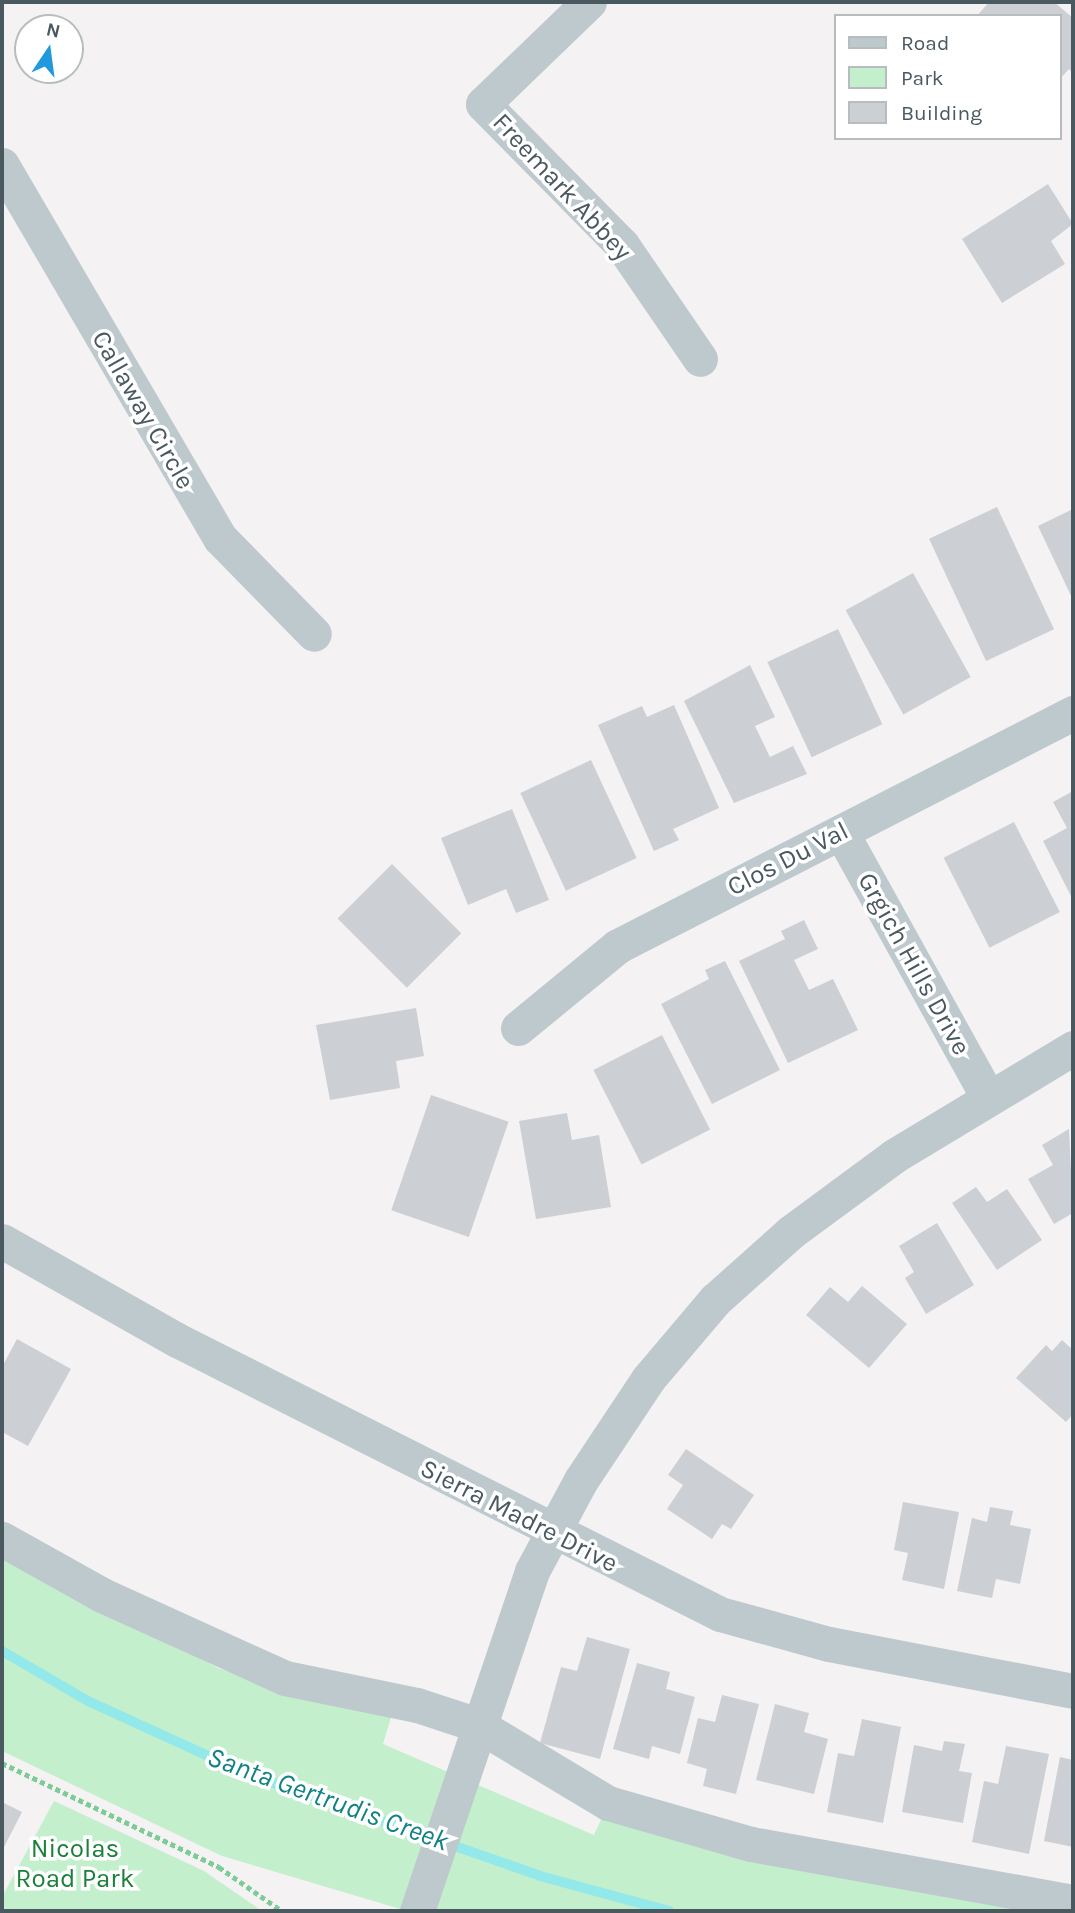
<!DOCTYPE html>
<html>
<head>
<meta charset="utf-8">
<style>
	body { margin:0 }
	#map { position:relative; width:1075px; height:1913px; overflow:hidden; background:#f4f2f3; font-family:Karla,sans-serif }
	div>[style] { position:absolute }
	.green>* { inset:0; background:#c4efcc }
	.stream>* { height:10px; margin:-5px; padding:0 5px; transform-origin:5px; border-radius:5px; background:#93e8ea }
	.building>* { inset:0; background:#ccd0d4; transform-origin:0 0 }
	.path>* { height:4.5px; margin-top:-2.25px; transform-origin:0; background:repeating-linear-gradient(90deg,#7dcc96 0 5px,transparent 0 8.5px) }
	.minor>* { height:35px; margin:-17.5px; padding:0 17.5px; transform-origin:17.5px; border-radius:17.5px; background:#bec9ce }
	span { translate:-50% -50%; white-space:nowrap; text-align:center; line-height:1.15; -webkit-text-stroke:7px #fff; paint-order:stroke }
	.street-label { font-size:26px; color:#4a595f }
	.park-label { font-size:26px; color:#1c803b }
	.water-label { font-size:28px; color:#128284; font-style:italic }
	.frame { position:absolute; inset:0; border:4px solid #4a595f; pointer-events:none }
	.legend { position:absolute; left:834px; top:14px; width:228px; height:126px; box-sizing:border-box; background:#fff; border:2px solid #b7bdbf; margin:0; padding:9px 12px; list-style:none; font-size:21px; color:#4a595f }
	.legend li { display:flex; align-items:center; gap:14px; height:35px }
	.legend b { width:35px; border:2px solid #b7bdbf }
	.north { position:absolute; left:14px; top:14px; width:70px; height:70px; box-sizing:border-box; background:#fff; border:2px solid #b7bdbf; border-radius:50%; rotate:13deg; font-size:19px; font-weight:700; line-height:28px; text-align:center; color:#4a595f }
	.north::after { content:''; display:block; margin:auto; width:24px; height:32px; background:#2298df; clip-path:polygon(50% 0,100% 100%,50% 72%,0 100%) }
</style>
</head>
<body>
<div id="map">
	<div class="green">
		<i style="clip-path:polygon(2px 1552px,218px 1668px,298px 1695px,392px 1714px,383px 1744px,594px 1835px,603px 1815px,744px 1854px,923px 1893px,1054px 1911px,407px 1911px,222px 1856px,2px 1751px)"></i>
		<i style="clip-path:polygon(54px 1801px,204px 1871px,262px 1911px,2px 1911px,2px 1897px)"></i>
	</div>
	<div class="stream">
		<i style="left:2px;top:1651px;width:99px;rotate:30.2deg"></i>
		<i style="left:88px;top:1701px;width:173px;rotate:24.6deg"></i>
		<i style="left:245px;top:1773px;width:312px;rotate:19.2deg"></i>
		<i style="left:540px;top:1876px;width:134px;rotate:15.2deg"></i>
	</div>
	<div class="building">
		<i style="clip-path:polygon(989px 2px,1054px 2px,1073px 18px,1073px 73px,1069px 69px,1059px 80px,1059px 16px,977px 16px)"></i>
		<i style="clip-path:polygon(1048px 184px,1073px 224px,1051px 241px,1065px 264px,1002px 303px,962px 239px)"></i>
		<i style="left:997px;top:507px;width:135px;height:75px;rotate:65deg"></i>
		<i style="clip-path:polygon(1073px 509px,1073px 600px,1038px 526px)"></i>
		<i style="left:913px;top:573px;width:119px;height:77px;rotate:61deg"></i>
		<i style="left:838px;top:629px;width:105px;height:78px;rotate:65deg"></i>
		<i style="clip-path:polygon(750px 665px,775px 717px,755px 726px,770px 757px,793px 746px,807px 774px,734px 803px,684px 701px)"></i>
		<i style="clip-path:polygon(674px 705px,719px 808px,673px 829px,679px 840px,654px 851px,598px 725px,642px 706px,647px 717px)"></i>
		<i style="left:591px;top:760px;width:108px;height:78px;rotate:65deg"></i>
		<i style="clip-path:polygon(1073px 791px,1073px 900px,1043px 841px,1067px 828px,1053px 802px)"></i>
		<i style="clip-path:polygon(512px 809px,549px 900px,516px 913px,506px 889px,468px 905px,441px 838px)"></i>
		<i style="left:1014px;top:822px;width:101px;height:79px;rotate:63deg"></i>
		<i style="left:392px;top:864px;width:98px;height:77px;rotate:45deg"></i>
		<i style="clip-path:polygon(804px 920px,818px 949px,794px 960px,809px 990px,833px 979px,858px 1030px,788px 1063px,739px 961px,785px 939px,781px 931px)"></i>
		<i style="clip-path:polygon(725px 961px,780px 1070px,712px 1104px,661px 1004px,709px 979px,705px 970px)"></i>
		<i style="clip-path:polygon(416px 1008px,424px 1056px,396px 1061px,400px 1088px,330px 1100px,316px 1025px)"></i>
		<i style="left:662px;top:1035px;width:106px;height:77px;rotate:63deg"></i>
		<i style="left:431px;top:1095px;width:82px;height:122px;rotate:19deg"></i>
		<i style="clip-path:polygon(567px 1113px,572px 1140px,599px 1135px,611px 1207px,536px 1219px,519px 1121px)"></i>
		<i style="clip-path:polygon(1069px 1129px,1073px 1213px,1054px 1224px,1028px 1179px,1053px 1165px,1042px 1145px)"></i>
		<i style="clip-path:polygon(976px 1187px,987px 1202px,1007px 1189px,1042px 1240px,997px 1270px,952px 1203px)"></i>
		<i style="clip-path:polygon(937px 1223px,974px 1285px,926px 1314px,905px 1278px,914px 1272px,899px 1246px)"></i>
		<i style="clip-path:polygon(862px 1286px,907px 1324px,869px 1368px,806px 1315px,830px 1287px,848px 1302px)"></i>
		<i style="clip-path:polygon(17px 1339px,71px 1369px,28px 1446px,2px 1432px,2px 1367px)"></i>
		<i style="clip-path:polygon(1062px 1340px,1073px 1350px,1073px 1414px,1066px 1422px,1016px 1378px,1046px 1345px,1052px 1351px)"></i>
		<i style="clip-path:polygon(686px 1449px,754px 1495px,731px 1529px,722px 1524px,712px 1539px,667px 1509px,683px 1485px,668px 1475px)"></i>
		<i style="clip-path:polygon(903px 1502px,959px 1512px,944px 1589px,902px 1580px,908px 1553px,894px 1550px)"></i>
		<i style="clip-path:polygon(990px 1507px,1013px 1511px,1010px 1525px,1031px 1529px,1020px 1584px,996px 1579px,992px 1598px,957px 1591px,972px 1518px,987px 1522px)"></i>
		<i style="clip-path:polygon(587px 1637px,630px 1649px,600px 1759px,540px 1743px,561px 1667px,577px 1671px)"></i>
		<i style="clip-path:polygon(637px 1663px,670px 1672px,666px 1689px,695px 1697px,680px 1754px,652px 1746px,649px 1759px,613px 1749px)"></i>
		<i style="clip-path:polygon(722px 1695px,759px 1704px,736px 1794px,703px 1786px,707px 1769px,687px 1763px,698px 1718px,715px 1722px)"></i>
		<i style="clip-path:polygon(775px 1704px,809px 1713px,804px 1732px,828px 1739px,814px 1794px,756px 1780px)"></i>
		<i style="clip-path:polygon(862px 1719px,901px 1727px,883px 1823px,827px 1812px,838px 1753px,854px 1756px)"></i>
		<i style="clip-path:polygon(944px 1741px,965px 1744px,959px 1771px,972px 1773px,963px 1823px,902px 1812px,914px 1745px,942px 1751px)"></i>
		<i style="clip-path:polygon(1006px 1746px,1049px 1754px,1029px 1854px,972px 1842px,984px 1781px,998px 1784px)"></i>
		<i style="clip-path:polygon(1060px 1757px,1073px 1760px,1073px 1847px,1044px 1841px)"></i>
		<i style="clip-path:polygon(2px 1802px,22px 1812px,2px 1851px)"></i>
	</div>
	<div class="path">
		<i style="left:2px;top:1763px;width:241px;rotate:25.6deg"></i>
		<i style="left:219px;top:1867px;width:77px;rotate:34.9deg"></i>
	</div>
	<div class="minor">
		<i style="left:589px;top:2px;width:147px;rotate:136.1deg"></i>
		<i style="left:483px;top:104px;width:198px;rotate:45.4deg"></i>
		<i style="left:622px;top:245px;width:138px;rotate:55.6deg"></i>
		<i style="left:2px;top:165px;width:432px;rotate:59.7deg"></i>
		<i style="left:220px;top:538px;width:134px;rotate:45.6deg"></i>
		<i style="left:841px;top:832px;width:303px;rotate:61deg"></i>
		<i style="left:518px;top:1028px;width:129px;rotate:-39.4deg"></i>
		<i style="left:618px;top:946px;width:511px;rotate:-27.12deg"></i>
		<i style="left:2px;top:1241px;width:201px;rotate:29.5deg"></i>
		<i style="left:177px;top:1340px;width:608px;rotate:26.78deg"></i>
		<i style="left:720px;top:1614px;width:113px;rotate:15.4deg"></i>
		<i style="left:829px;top:1644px;width:248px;rotate:10.9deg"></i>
		<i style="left:2px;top:1539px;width:115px;rotate:29.2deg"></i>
		<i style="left:102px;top:1595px;width:201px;rotate:24.4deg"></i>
		<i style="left:285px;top:1678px;width:135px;rotate:11.6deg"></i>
		<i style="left:417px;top:1705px;width:64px;rotate:18.2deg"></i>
		<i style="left:478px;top:1725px;width:152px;rotate:31deg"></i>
		<i style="left:608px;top:1803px;width:149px;rotate:16deg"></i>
		<i style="left:751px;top:1844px;width:327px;rotate:10.2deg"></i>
		<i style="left:417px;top:1911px;width:359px;rotate:-71.3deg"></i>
		<i style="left:532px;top:1571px;width:103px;rotate:-61.7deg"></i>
		<i style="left:581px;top:1480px;width:121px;rotate:-56.4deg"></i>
		<i style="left:648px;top:1379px;width:104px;rotate:-49.7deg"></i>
		<i style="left:715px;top:1300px;width:102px;rotate:-41.8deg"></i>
		<i style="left:791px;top:1232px;width:128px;rotate:-36.4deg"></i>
		<i style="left:894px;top:1156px;width:209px;rotate:-31.1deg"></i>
	</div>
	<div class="street-label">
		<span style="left:562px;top:187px;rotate:47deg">Freemark Abbey</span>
		<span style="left:143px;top:410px;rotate:60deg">Callaway Circle</span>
		<span style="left:788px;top:859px;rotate:-27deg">Clos Du Val</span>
		<span style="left:914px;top:964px;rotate:61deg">Grgich Hills Drive</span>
		<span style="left:519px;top:1516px;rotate:27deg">Sierra Madre Drive</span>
	</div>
	<div class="park-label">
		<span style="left:75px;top:1864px">Nicolas<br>Road Park</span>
	</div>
	<div class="water-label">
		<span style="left:328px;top:1799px;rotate:20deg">Santa Gertrudis Creek</span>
	</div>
	<div class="frame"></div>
	<ul class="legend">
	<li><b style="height:9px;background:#bec9ce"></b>Road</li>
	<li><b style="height:19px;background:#c4efcc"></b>Park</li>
	<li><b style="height:19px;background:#ccd0d4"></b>Building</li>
	</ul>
	<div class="north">N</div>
</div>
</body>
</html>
